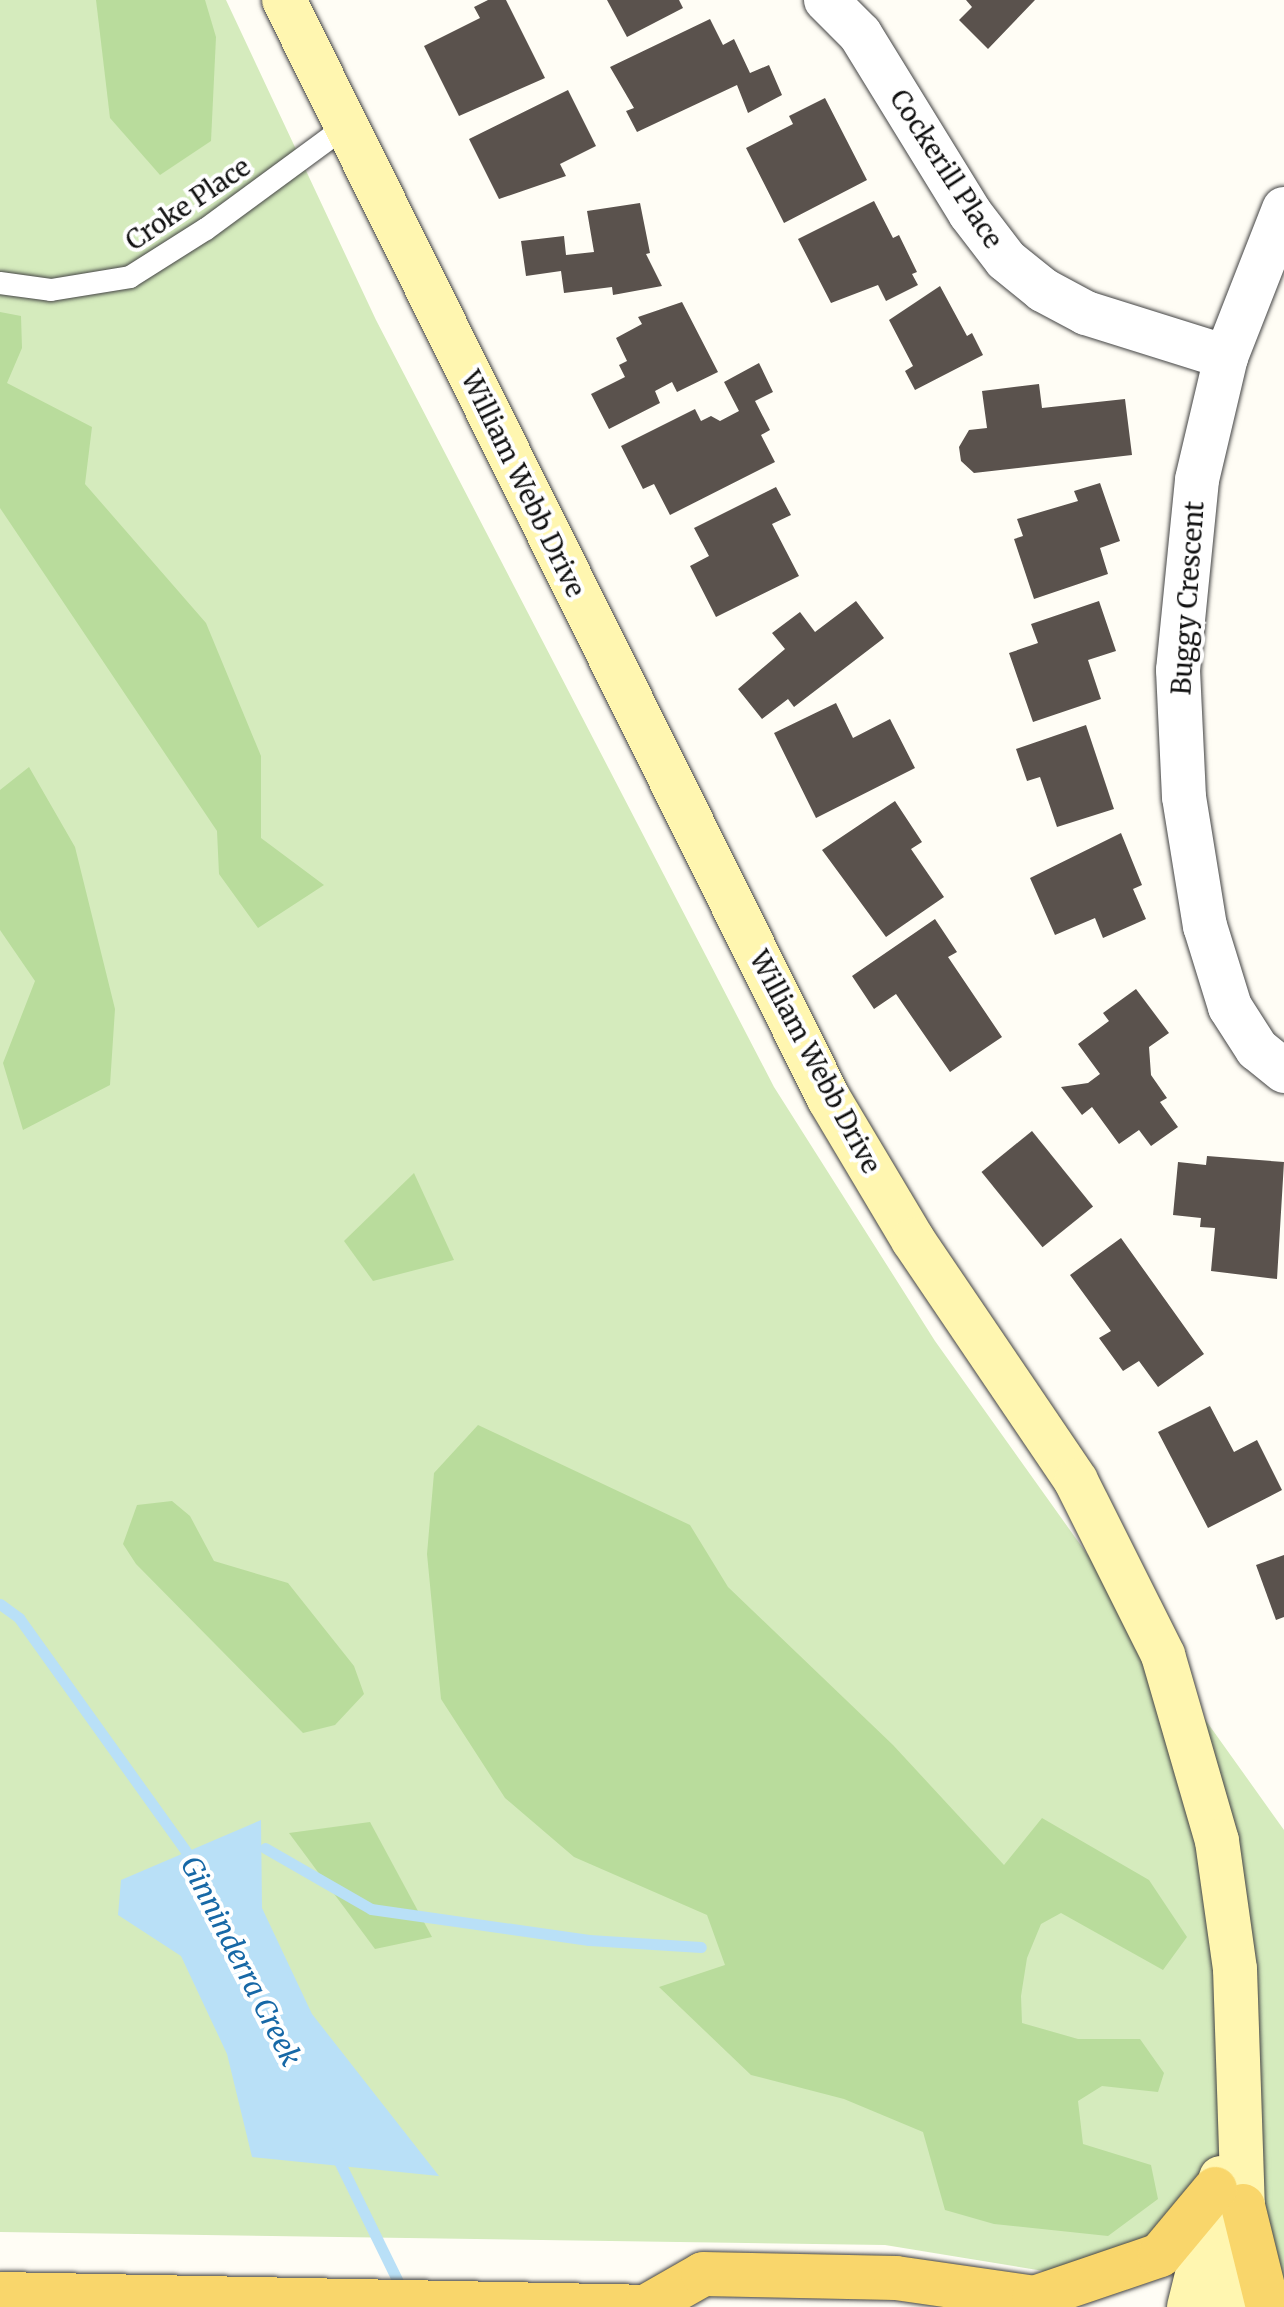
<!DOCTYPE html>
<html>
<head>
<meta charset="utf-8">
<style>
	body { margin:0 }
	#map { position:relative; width:1284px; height:2307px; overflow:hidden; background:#fffdf5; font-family:Merriweather,serif }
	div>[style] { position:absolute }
	.green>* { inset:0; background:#d5ebbd }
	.forest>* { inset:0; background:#b9dc9c }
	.water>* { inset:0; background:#b9e0f7 }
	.stream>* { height:11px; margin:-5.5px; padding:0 5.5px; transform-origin:5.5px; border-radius:5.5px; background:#b9e0f7 }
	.building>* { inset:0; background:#5a524d; transform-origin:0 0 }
	.roads { filter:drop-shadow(0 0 2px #444) drop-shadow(0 0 2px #444) }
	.service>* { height:22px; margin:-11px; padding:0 11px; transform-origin:11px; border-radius:11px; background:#fff }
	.minor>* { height:44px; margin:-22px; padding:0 22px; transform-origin:22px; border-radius:22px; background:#fff }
	.secondary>* { height:44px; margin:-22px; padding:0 22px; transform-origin:22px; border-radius:22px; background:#fff6b0 }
	.primary>* { height:44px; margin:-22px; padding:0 22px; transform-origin:22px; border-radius:22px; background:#f9d66b }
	span { translate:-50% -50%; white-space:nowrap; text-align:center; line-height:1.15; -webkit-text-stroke:8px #fff; paint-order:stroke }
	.street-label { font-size:26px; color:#111 }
	.water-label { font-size:28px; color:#1768a6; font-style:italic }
</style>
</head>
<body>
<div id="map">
	<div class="green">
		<i style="clip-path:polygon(0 0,226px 0,376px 320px,774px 1087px,935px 1341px,1284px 1830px,1284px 2278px,1126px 2248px,1056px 2273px,885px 2245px,0 2232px)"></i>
	</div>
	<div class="forest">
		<i style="clip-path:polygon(96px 0,205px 0,216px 37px,211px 141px,160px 175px,110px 118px)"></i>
		<i style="clip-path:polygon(0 312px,21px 316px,22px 348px,7px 383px,92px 427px,85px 484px,206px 623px,261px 756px,261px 838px,324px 885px,258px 928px,219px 874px,217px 831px,0 508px)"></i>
		<i style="clip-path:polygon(29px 767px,75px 847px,115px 1009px,110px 1085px,23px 1130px,3px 1063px,35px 981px,0 930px,0 790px)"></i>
		<i style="clip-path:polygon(414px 1173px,454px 1260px,373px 1281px,344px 1241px)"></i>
		<i style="clip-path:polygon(478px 1425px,690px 1525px,728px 1587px,893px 1745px,1004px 1865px,1042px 1818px,1149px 1880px,1187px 1937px,1163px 1970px,1061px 1913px,1041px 1924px,1027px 1958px,1021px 1996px,1022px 2023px,1078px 2039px,1140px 2039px,1164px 2073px,1158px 2092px,1102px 2086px,1078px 2101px,1083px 2144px,1151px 2165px,1158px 2199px,1108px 2236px,994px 2224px,945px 2210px,923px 2132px,844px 2099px,751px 2075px,659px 1987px,725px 1965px,707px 1915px,574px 1857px,505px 1798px,441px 1699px,427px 1554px,434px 1473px)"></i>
		<i style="clip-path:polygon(172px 1501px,190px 1516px,214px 1561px,288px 1583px,354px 1666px,364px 1694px,335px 1725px,303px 1733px,136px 1564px,123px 1544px,137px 1505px)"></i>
		<i style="clip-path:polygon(370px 1822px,432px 1937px,375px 1949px,289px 1833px)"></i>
	</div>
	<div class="water">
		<i style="clip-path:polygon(261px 1820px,262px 1908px,312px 2014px,439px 2176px,252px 2157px,227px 2054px,181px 1956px,118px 1915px,121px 1880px)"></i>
	</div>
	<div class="stream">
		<i style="left:0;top:1604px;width:24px;rotate:36deg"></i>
		<i style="left:19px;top:1618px;width:299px;rotate:54.4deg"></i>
		<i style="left:265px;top:1848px;width:122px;rotate:29.9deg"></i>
		<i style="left:371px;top:1909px;width:220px;rotate:8.1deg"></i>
		<i style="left:589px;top:1940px;width:112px;rotate:3.6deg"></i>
		<i style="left:335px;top:2153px;width:155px;rotate:63.9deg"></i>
	</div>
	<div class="building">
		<i style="clip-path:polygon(488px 0,506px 0,545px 78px,459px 116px,424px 46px,480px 18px,474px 7px)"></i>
		<i style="clip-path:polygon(607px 0,679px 0,683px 8px,627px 37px)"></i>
		<i style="clip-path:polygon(966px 0,1035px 0,988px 49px,959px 20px,972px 7px)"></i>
		<i style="clip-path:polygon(710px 19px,723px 45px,734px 39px,750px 73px,769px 65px,782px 95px,748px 113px,737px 85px,637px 132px,626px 111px,634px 108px,610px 67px)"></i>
		<i style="clip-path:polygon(568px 90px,596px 146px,560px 164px,566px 176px,499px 199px,469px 139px)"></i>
		<i style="clip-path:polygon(825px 98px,867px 180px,784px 223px,746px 148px,793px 124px,789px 116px)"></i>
		<i style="clip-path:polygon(874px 201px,893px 238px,899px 235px,917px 272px,912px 274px,918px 285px,886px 301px,878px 285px,831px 303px,798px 239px)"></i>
		<i style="clip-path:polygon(640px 203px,650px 253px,646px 254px,662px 286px,613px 295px,612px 287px,564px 293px,561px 271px,526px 276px,521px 241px,564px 236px,566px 255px,594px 252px,587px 211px)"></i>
		<i style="clip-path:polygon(940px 286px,967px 336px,972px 333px,983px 355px,915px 390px,905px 371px,913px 366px,889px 320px)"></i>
		<i style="clip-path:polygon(682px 302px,718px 372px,677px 392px,672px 382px,655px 391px,660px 403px,609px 429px,591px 394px,625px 377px,619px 365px,627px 361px,616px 338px,642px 324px,638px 317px)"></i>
		<i style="clip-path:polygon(759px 363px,773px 392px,755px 401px,770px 430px,761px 435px,775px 462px,670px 515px,654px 484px,643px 489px,621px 446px,695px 409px,701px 421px,711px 416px,720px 421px,739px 411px,724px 382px)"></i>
		<i style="clip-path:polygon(1039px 384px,1042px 408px,1125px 399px,1132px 455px,974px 473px,961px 461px,959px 447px,969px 430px,987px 428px,982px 391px)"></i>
		<i style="clip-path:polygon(1100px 483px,1120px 541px,1100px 548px,1108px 574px,1034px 599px,1014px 539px,1023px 536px,1017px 519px,1078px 501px,1074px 491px)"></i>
		<i style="clip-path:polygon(776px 487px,791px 515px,772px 524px,799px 576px,716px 617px,690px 566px,709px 556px,694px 528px)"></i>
		<i style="clip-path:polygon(856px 601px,884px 638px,794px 707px,788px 699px,762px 719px,738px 689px,785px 649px,772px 633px,800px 612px,815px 632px)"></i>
		<i style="clip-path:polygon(1099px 601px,1116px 651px,1088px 660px,1101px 699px,1033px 722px,1009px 653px,1038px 643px,1031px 624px)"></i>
		<i style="clip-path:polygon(836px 703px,853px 738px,890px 719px,915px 768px,816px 818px,774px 733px)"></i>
		<i style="clip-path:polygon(1086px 725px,1114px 809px,1057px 827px,1040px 777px,1027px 781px,1016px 749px)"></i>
		<i style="clip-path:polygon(895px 801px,922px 842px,911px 849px,944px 897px,886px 937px,822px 850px)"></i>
		<i style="clip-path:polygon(1121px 833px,1142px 885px,1133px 889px,1146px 919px,1103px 938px,1095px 918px,1055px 935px,1030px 878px)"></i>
		<i style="clip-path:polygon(935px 919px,957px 952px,948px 957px,1002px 1037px,950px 1072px,896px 994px,874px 1009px,852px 976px)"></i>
		<i style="clip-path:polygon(1136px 989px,1169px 1033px,1149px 1047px,1151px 1075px,1167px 1098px,1160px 1102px,1178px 1127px,1151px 1146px,1139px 1130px,1119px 1144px,1092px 1107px,1082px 1115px,1061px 1087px,1088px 1083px,1100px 1074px,1078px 1044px,1109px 1021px,1103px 1013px)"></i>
		<i style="left:1032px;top:1131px;width:97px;height:65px;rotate:51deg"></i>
		<i style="clip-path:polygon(1207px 1156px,1284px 1162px,1277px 1279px,1211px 1271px,1215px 1228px,1200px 1227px,1201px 1218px,1173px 1215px,1178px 1162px,1206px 1165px)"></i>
		<i style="clip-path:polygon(1121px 1238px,1204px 1354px,1158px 1387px,1139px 1361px,1123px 1371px,1099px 1338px,1111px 1331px,1070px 1275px)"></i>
		<i style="clip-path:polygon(1210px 1406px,1234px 1452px,1257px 1440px,1282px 1490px,1208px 1528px,1158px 1432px)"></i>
		<i style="clip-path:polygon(1284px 1555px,1284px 1617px,1276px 1620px,1256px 1565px)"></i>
	</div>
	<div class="roads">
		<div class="service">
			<i style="left:0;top:283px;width:51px;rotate:7.8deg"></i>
			<i style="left:51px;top:290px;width:80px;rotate:-9.3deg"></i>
			<i style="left:130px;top:277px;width:90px;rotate:-32.3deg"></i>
			<i style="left:206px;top:229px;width:172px;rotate:-36.3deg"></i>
		</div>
		<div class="minor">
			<i style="left:826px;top:0;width:48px;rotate:45deg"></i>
			<i style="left:860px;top:34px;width:210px;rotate:58.4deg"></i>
			<i style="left:970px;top:213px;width:59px;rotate:52.5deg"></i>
			<i style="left:1006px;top:260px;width:48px;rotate:39deg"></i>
			<i style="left:1043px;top:290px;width:49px;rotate:28.1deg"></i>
			<i style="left:1086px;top:313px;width:147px;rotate:17.4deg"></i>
			<i style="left:1284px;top:209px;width:159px;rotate:111.4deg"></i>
			<i style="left:1226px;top:357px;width:126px;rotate:103.3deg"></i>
			<i style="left:1197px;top:480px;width:191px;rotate:95.7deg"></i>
			<i style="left:1178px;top:670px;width:127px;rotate:87.3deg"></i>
			<i style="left:1184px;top:797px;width:131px;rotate:80.8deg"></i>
			<i style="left:1205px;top:926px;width:85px;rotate:72.8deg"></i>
			<i style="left:1230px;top:1007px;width:50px;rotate:57.3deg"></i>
			<i style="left:1257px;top:1049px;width:35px;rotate:39deg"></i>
		</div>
		<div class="secondary">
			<i style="left:284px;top:0;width:1227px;rotate:63.62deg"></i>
			<i style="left:829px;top:1099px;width:164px;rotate:59.2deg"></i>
			<i style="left:913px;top:1240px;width:291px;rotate:55.9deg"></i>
			<i style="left:1076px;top:1481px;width:195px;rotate:63.4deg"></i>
			<i style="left:1163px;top:1655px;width:194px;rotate:73.8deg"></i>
			<i style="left:1217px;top:1841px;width:129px;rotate:82deg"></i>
			<i style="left:1235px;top:1969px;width:237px;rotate:88.1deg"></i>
			<i style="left:1243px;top:2206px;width:102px;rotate:99.6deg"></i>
			<i style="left:1189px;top:2307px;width:133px;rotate:-76.1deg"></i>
		</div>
		<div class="primary">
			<i style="left:1243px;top:2206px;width:104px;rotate:76.1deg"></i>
			<i style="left:0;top:2294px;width:655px;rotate:1.14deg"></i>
			<i style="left:647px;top:2306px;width:64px;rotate:-29.7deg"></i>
			<i style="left:703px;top:2274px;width:193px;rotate:1.2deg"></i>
			<i style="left:896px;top:2278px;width:139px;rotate:8.2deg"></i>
			<i style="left:1034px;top:2298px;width:133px;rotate:-18.8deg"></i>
			<i style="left:1160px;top:2255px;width:86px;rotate:-50.2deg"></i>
		</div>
	</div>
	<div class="street-label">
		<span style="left:946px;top:169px;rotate:57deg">Cockerill Place</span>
		<span style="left:188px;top:204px;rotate:-34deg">Croke Place</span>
		<span style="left:523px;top:484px;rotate:64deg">William Webb Drive</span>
		<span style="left:1188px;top:598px;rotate:-86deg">Buggy Crescent</span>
		<span style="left:815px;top:1062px;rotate:62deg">William Webb Drive</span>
	</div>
	<div class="water-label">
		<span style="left:241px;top:1961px;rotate:63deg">Ginninderra Creek</span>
	</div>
</div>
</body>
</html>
